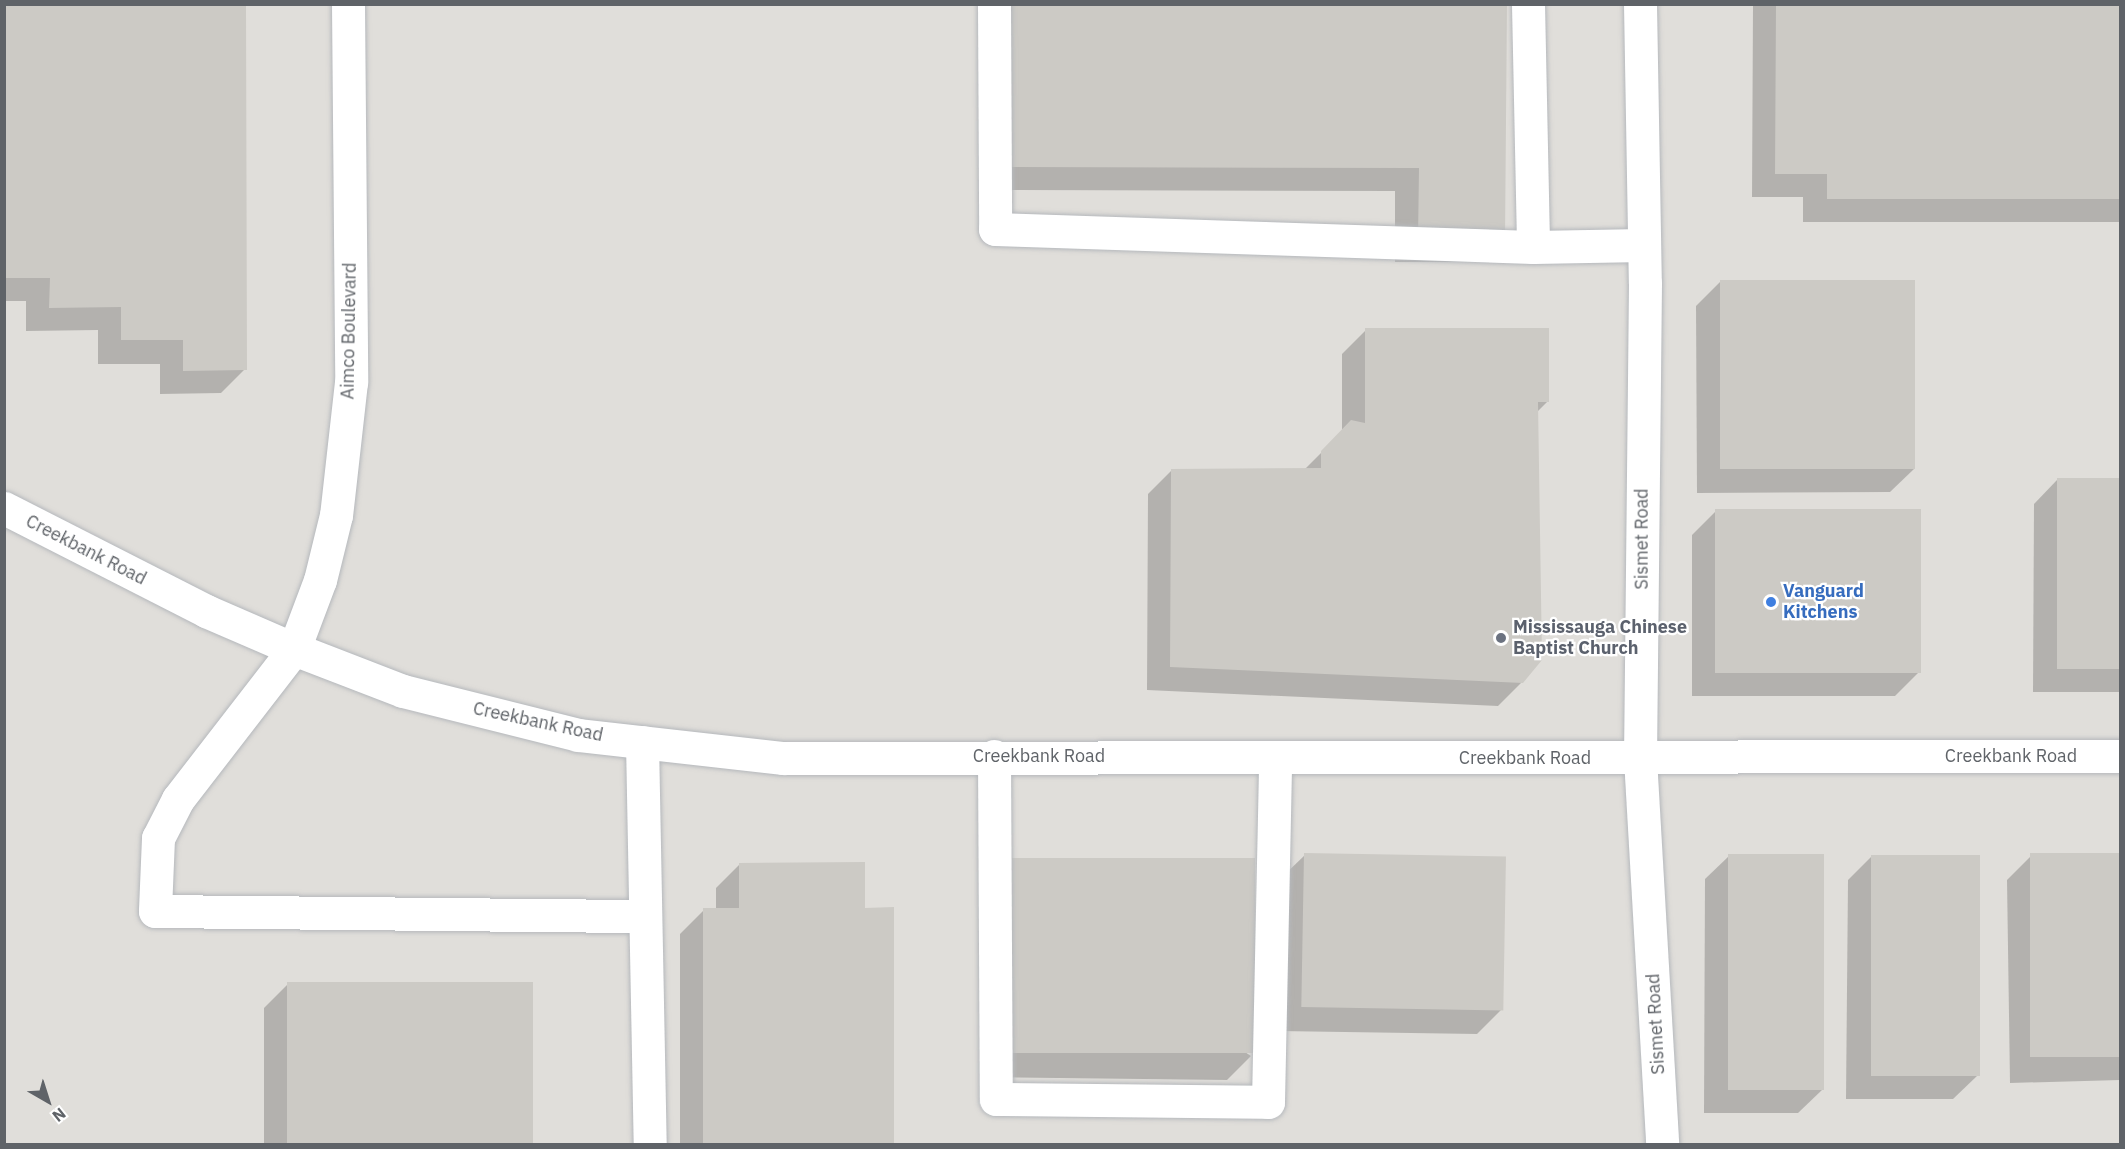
<!DOCTYPE html>
<html>
<head>
<meta charset="utf-8">
<style>
	body { margin:0 }
	#map { position:relative; width:2125px; height:1149px; overflow:hidden; background:#f1efe8; font-family:"IBM Plex Sans",sans-serif }
	div>[style] { position:absolute }
	.industrial>* { inset:0; background:#e0deda; transform-origin:0 0 }
	.shadow>* { inset:0; background:#0003 }
	.building>* { inset:0; background:#cccac5; transform-origin:0 0 }
	.roads { filter:drop-shadow(0 0 2px #b5b8bc) drop-shadow(0 0 2px #b5b8bc) }
	.minor>* { height:33px; margin:-16.5px; padding:0 16.5px; transform-origin:16.5px; border-radius:16.5px; background:#fff }
	.dots>* { width:16px; height:16px; translate:-50% -50%; box-sizing:border-box; border:3px solid #fff; border-radius:50% }
	span { translate:-50% -50%; white-space:nowrap; text-align:center; line-height:1.15; -webkit-text-stroke:4.5px #fff; paint-order:stroke }
	.street-label { font-size:18px; color:#5f6368 }
	.shop-label { font-size:18px; color:#366cbe; font-weight:700 }
	.left { translate:0 -50%; text-align:left }
	.worship-label { font-size:18px; color:#5b616d; font-weight:700 }
	.frame { position:absolute; inset:0; border:6px solid #5f6368; pointer-events:none }
	.north { position:absolute; left:18px; top:1071px; width:60px; height:60px; -webkit-text-stroke:4px #fff; paint-order:stroke; rotate:141deg; font-size:16px; font-weight:700; line-height:24px; text-align:center; color:#5f6368 }
	.north::after { content:''; display:block; margin:auto; width:21px; height:27px; background:#5f6368; clip-path:polygon(50% 0,100% 100%,50% 72%,0 100%) }
</style>
</head>
<body>
<div id="map">
	<div class="industrial">
		<i style="left:5px;top:5px;width:2115px;height:1139px"></i>
	</div>
	<div class="shadow">
		<i style="clip-path:polygon(4px 4px,245px 369px,221px 393px,160px 394px,160px 364px,98px 364px,98px 330px,26px 331px,26px 301px,4px 301px)"></i>
		<i style="clip-path:polygon(981px 4px,1505px 4px,1504px 238px,1480px 262px,1395px 262px,1395px 191px,980px 190px)"></i>
		<i style="clip-path:polygon(1753px 4px,2120px 4px,2120px 222px,1803px 222px,1803px 197px,1752px 197px)"></i>
		<i style="clip-path:polygon(1720px 282px,1914px 469px,1890px 492px,1697px 493px,1696px 306px)"></i>
		<i style="clip-path:polygon(1366px 330px,1548px 401px,1537px 412px,1522px 682px,1498px 706px,1147px 690px,1148px 494px,1172px 470px,1304px 470px,1342px 432px,1342px 354px)"></i>
		<i style="clip-path:polygon(2057px 480px,2120px 480px,2120px 692px,2033px 692px,2034px 504px)"></i>
		<i style="clip-path:polygon(1716px 511px,1919px 672px,1895px 696px,1692px 696px,1692px 535px)"></i>
		<i style="clip-path:polygon(2120px 854px,2120px 1080px,2010px 1083px,2007px 880px,2031px 856px)"></i>
		<i style="clip-path:polygon(1305px 855px,1501px 1010px,1477px 1034px,1278px 1031px,1281px 878px)"></i>
		<i style="clip-path:polygon(1729px 856px,1822px 1090px,1798px 1113px,1704px 1113px,1705px 879px)"></i>
		<i style="clip-path:polygon(1872px 856px,1977px 1076px,1953px 1099px,1846px 1099px,1848px 880px)"></i>
		<i style="clip-path:polygon(740px 864px,864px 909px,893px 909px,893px 1144px,680px 1144px,680px 934px,704px 910px,716px 910px,716px 888px)"></i>
		<i style="clip-path:polygon(987px 883px,1251px 1056px,1227px 1080px,984px 1077px)"></i>
		<i style="clip-path:polygon(288px 984px,531px 984px,531px 1144px,264px 1144px,264px 1008px)"></i>
	</div>
	<div class="building">
		<i style="clip-path:polygon(4px 4px,246px 4px,247px 370px,183px 371px,183px 340px,121px 340px,121px 307px,49px 308px,50px 278px,4px 278px)"></i>
		<i style="clip-path:polygon(1004px 4px,1507px 4px,1505px 239px,1418px 238px,1419px 168px,1003px 167px)"></i>
		<i style="clip-path:polygon(1776px 4px,2120px 4px,2120px 199px,1827px 199px,1827px 174px,1775px 174px)"></i>
		<i style="left:1915px;top:280px;width:189px;height:195px;rotate:90deg"></i>
		<i style="clip-path:polygon(1365px 328px,1549px 328px,1549px 402px,1538px 402px,1542px 660px,1523px 683px,1170px 667px,1171px 469px,1321px 468px,1321px 451px,1351px 420px,1365px 423px)"></i>
		<i style="left:2057px;top:478px;width:63px;height:191px"></i>
		<i style="left:1921px;top:509px;width:164px;height:206px;rotate:90deg"></i>
		<i style="left:1304px;top:853px;width:202px;height:154px;rotate:1deg"></i>
		<i style="left:2120px;top:853px;width:204px;height:90px;rotate:90deg"></i>
		<i style="left:1728px;top:854px;width:96px;height:236px"></i>
		<i style="left:1871px;top:855px;width:109px;height:221px"></i>
		<i style="left:1010px;top:858px;width:245px;height:195px"></i>
		<i style="clip-path:polygon(865px 862px,865px 908px,894px 907px,894px 1144px,703px 1144px,703px 908px,739px 908px,739px 863px)"></i>
		<i style="left:533px;top:982px;width:162px;height:246px;rotate:90deg"></i>
	</div>
	<div class="roads">
		<div class="minor">
			<i style="left:348px;top:4px;width:378px;rotate:89.5deg"></i>
			<i style="left:351px;top:382px;width:134px;rotate:96.4deg"></i>
			<i style="left:336px;top:515px;width:67px;rotate:103.8deg"></i>
			<i style="left:320px;top:580px;width:74px;rotate:110.6deg"></i>
			<i style="left:294px;top:649px;width:190px;rotate:127.7deg"></i>
			<i style="left:178px;top:799px;width:44px;rotate:117.1deg"></i>
			<i style="left:158px;top:838px;width:73px;rotate:92.4deg"></i>
			<i style="left:155px;top:911px;width:490px;rotate:0.6deg"></i>
			<i style="left:994px;top:4px;width:225px;rotate:89.7deg"></i>
			<i style="left:995px;top:229px;width:538px;rotate:1.92deg"></i>
			<i style="left:1533px;top:247px;width:111px;rotate:-1deg"></i>
			<i style="left:1528px;top:4px;width:243px;rotate:88.8deg"></i>
			<i style="left:1640px;top:4px;width:279px;rotate:89deg"></i>
			<i style="left:1645px;top:283px;width:475px;rotate:90.6deg"></i>
			<i style="left:1640px;top:758px;width:387px;rotate:86.7deg"></i>
			<i style="left:4px;top:508px;width:227px;rotate:27deg"></i>
			<i style="left:206px;top:611px;width:96px;rotate:23.4deg"></i>
			<i style="left:294px;top:649px;width:117px;rotate:21.1deg"></i>
			<i style="left:403px;top:691px;width:180px;rotate:14.1deg"></i>
			<i style="left:578px;top:735px;width:206px;rotate:6.4deg"></i>
			<i style="left:783px;top:758px;width:1337px;rotate:-0.09deg"></i>
			<i style="left:642px;top:742px;width:402px;rotate:88.9deg"></i>
			<i style="left:994px;top:756px;width:343px;rotate:89.7deg"></i>
			<i style="left:996px;top:1099px;width:272px;rotate:0.6deg"></i>
			<i style="left:1268px;top:1102px;width:344px;rotate:-88.8deg"></i>
		</div>
	</div>
	<div class="dots">
		<i style="left:1771px;top:602px;background:#3f7fe0"></i>
		<i style="left:1501px;top:638px;background:#6b7280"></i>
	</div>
	<div class="street-label">
		<span style="left:349px;top:331px;rotate:-89deg">Aimco Boulevard</span>
		<span style="left:1642px;top:539px;rotate:-90deg">Sismet Road</span>
		<span style="left:86px;top:550px;rotate:27deg">Creekbank Road</span>
		<span style="left:538px;top:722px;rotate:12deg">Creekbank Road</span>
		<span style="left:1039px;top:756px">Creekbank Road</span>
		<span style="left:2011px;top:756px">Creekbank Road</span>
		<span style="left:1525px;top:758px">Creekbank Road</span>
		<span style="left:1656px;top:1024px;rotate:-93deg">Sismet Road</span>
	</div>
	<div class="shop-label">
		<span class="left" style="left:1783px;top:602px">Vanguard<br>Kitchens</span>
	</div>
	<div class="worship-label">
		<span class="left" style="left:1513px;top:638px">Mississauga Chinese<br>Baptist Church</span>
	</div>
	<div class="frame"></div>
	<div class="north">N</div>
</div>
</body>
</html>
